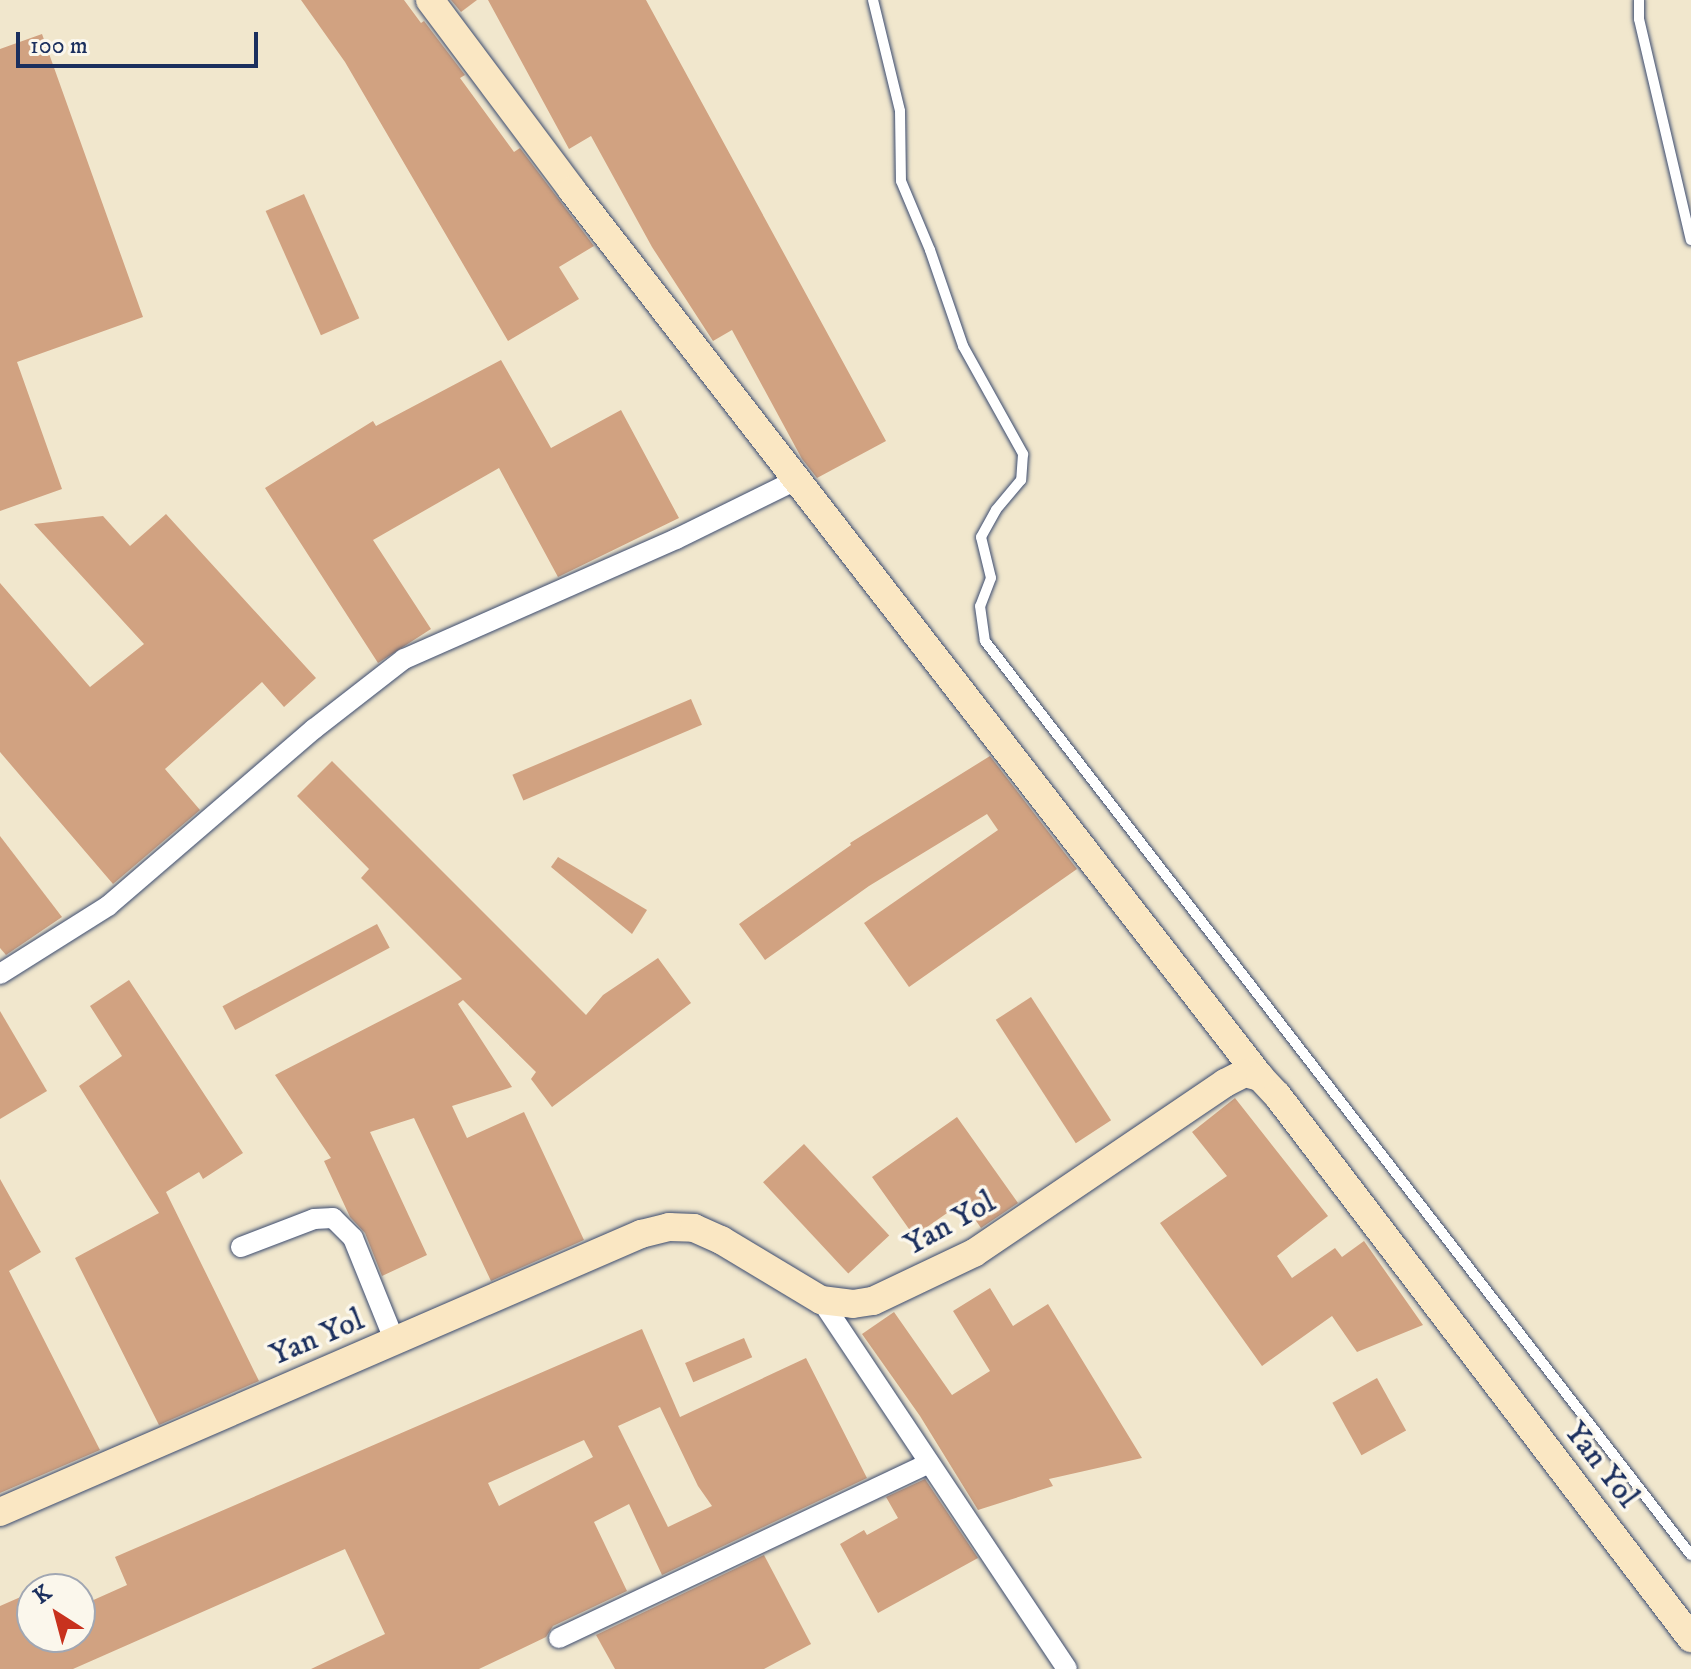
<!DOCTYPE html>
<html>
<head>
<meta charset="utf-8">
<style>
	body { margin:0 }
	#map { position:relative; width:1691px; height:1669px; overflow:hidden; background:#f1e7cd; font-family:"IM FELL DW Pica",serif }
	div>[style] { position:absolute }
	.building>* { inset:0; background:#d1a281; transform-origin:0 0 }
	.roads { filter:drop-shadow(0 0 2px #3b4b6f) drop-shadow(0 0 2px #3b4b6f) }
	.lane>* { height:10px; margin:-5px; padding:0 5px; transform-origin:5px; border-radius:5px; background:#fff }
	.street>* { height:20px; margin:-10px; padding:0 10px; transform-origin:10px; border-radius:10px; background:#fff }
	.secondary>* { height:28px; margin:-14px; padding:0 14px; transform-origin:14px; border-radius:14px; background:#fae7c3 }
	span { translate:-50% -50%; white-space:nowrap; text-align:center; line-height:1.15; -webkit-text-stroke:7px #fbf7ec; paint-order:stroke }
	.street-label { font-size:32px; color:#1b2f5e }
	.north { position:absolute; left:16px; top:1573px; width:80px; height:80px; box-sizing:border-box; background:#fbf7ec; border:2px solid #a1a7b3; border-radius:50%; rotate:324deg; font-size:22px; font-weight:700; line-height:32px; text-align:center; color:#1b2f5e }
	.north::after { content:''; display:block; margin:auto; width:28px; height:36px; background:#c8321e; clip-path:polygon(50% 0,100% 100%,50% 72%,0 100%) }
	.scale { position:absolute; left:16px; top:32px; width:242px; height:36px; box-sizing:border-box; border:4px solid #1b2f5e; border-top:0; padding-left:10px; font-size:24px; line-height:28px; white-space:nowrap; color:#1b2f5e; -webkit-text-stroke:6px #fbf7ec; paint-order:stroke }
</style>
</head>
<body>
<div id="map">
	<div class="building">
		<i style="clip-path:polygon(301px 0,404px 0,421px 23px,424px 21px,465px 75px,460px 78px,514px 152px,520px 148px,594px 246px,559px 267px,579px 299px,508px 341px,345px 62px)"></i>
		<i style="clip-path:polygon(451px 0,477px 0,461px 12px)"></i>
		<i style="clip-path:polygon(488px 0,646px 0,886px 441px,817px 478px,802px 459px,732px 330px,713px 341px,652px 247px,591px 136px,569px 149px)"></i>
		<i style="clip-path:polygon(42px 34px,143px 317px,17px 362px,62px 489px,0 511px,0 49px)"></i>
		<i style="left:304px;top:194px;width:136px;height:42px;rotate:66deg"></i>
		<i style="clip-path:polygon(501px 360px,551px 448px,621px 410px,679px 518px,558px 577px,499px 468px,373px 540px,431px 629px,378px 663px,265px 488px,373px 421px,376px 426px)"></i>
		<i style="clip-path:polygon(166px 514px,316px 678px,284px 707px,262px 682px,165px 769px,200px 810px,113px 884px,0 752px,0 583px,90px 687px,144px 644px,34px 524px,103px 516px,130px 546px)"></i>
		<i style="left:691px;top:699px;width:28px;height:194px;rotate:67deg"></i>
		<i style="clip-path:polygon(990px 756px,1077px 869px,909px 987px,864px 923px,998px 830px,987px 814px,869px 886px,765px 960px,739px 924px,851px 845px,850px 843px)"></i>
		<i style="clip-path:polygon(332px 761px,586px 1015px,603px 995px,658px 958px,691px 1003px,552px 1107px,531px 1079px,536px 1072px,463px 1000px,458px 1004px,512px 1087px,452px 1106px,467px 1138px,524px 1112px,584px 1240px,491px 1281px,414px 1118px,370px 1132px,427px 1255px,382px 1276px,365px 1233px,350px 1217px,324px 1161px,331px 1158px,275px 1075px,462px 979px,361px 878px,369px 869px,297px 796px)"></i>
		<i style="clip-path:polygon(0 836px,62px 917px,6px 955px,0 948px)"></i>
		<i style="clip-path:polygon(558px 857px,647px 910px,632px 934px,551px 867px)"></i>
		<i style="left:377px;top:924px;width:27px;height:175px;rotate:62deg"></i>
		<i style="clip-path:polygon(129px 980px,243px 1153px,203px 1179px,199px 1172px,166px 1192px,259px 1381px,159px 1425px,75px 1258px,159px 1213px,79px 1086px,122px 1056px,90px 1006px)"></i>
		<i style="left:1031px;top:997px;width:147px;height:42px;rotate:57deg"></i>
		<i style="clip-path:polygon(0 1011px,47px 1091px,0 1119px)"></i>
		<i style="clip-path:polygon(1235px 1098px,1328px 1216px,1277px 1256px,1292px 1278px,1335px 1248px,1342px 1257px,1364px 1241px,1423px 1325px,1357px 1352px,1332px 1316px,1262px 1366px,1160px 1223px,1227px 1176px,1192px 1132px)"></i>
		<i style="clip-path:polygon(957px 1117px,1018px 1203px,981px 1228px,963px 1202px,914px 1236px,872px 1177px)"></i>
		<i style="left:804px;top:1144px;width:125px;height:56px;rotate:47deg"></i>
		<i style="clip-path:polygon(0 1179px,41px 1252px,9px 1271px,100px 1450px,0 1493px)"></i>
		<i style="clip-path:polygon(990px 1288px,1013px 1326px,1048px 1304px,1142px 1458px,1049px 1479px,1053px 1486px,978px 1510px,920px 1416px,862px 1334px,894px 1312px,952px 1395px,990px 1371px,953px 1311px)"></i>
		<i style="clip-path:polygon(evenodd,642px 1329px,680px 1417px,806px 1358px,867px 1478px,662px 1575px,629px 1504px,594px 1522px,627px 1591px,553px 1626px,546px 1637px,479px 1669px,311px 1669px,385px 1634px,345px 1549px,73px 1669px,0 1669px,0 1606px,32px 1592px,32px 1637px,80px 1637px,80px 1606px,127px 1585px,115px 1557px,642px 1329px,660px 1407px,698px 1486px,712px 1506px,668px 1527px,618px 1426px,660px 1407px,642px 1329px,584px 1440px,593px 1457px,499px 1506px,488px 1483px,584px 1440px)"></i>
		<i style="left:744px;top:1338px;width:21px;height:64px;rotate:67deg"></i>
		<i style="left:1377px;top:1378px;width:60px;height:51px;rotate:61deg"></i>
		<i style="clip-path:polygon(925px 1479px,978px 1558px,878px 1613px,840px 1544px,864px 1530px,867px 1535px,898px 1518px,886px 1497px)"></i>
		<i style="clip-path:polygon(764px 1555px,811px 1644px,764px 1669px,615px 1669px,596px 1635px)"></i>
	</div>
	<div class="roads">
		<div class="lane">
			<i style="left:873px;top:0;width:114px;rotate:76.3deg"></i>
			<i style="left:900px;top:111px;width:70px;rotate:89.2deg"></i>
			<i style="left:901px;top:181px;width:75px;rotate:67.2deg"></i>
			<i style="left:930px;top:250px;width:102px;rotate:71deg"></i>
			<i style="left:963px;top:346px;width:124px;rotate:60.9deg"></i>
			<i style="left:1023px;top:454px;width:26px;rotate:94deg"></i>
			<i style="left:1021px;top:480px;width:39px;rotate:130deg"></i>
			<i style="left:996px;top:510px;width:31px;rotate:119deg"></i>
			<i style="left:981px;top:537px;width:42px;rotate:76.3deg"></i>
			<i style="left:991px;top:578px;width:30px;rotate:111deg"></i>
			<i style="left:980px;top:606px;width:35px;rotate:82deg"></i>
			<i style="left:985px;top:641px;width:1155px;rotate:52.32deg"></i>
			<i style="left:1639px;top:0;width:19px;rotate:90deg"></i>
			<i style="left:1639px;top:19px;width:227px;rotate:76.8deg"></i>
		</div>
		<div class="street">
			<i style="left:0;top:974px;width:128px;rotate:-32.2deg"></i>
			<i style="left:108px;top:906px;width:272px;rotate:-40.7deg"></i>
			<i style="left:314px;top:729px;width:114px;rotate:-37.9deg"></i>
			<i style="left:404px;top:659px;width:297px;rotate:-23.8deg"></i>
			<i style="left:676px;top:539px;width:134px;rotate:-26.2deg"></i>
			<i style="left:241px;top:1247px;width:78px;rotate:-21deg"></i>
			<i style="left:314px;top:1219px;width:19px;rotate:-3deg"></i>
			<i style="left:333px;top:1218px;width:28px;rotate:45deg"></i>
			<i style="left:353px;top:1238px;width:112px;rotate:68deg"></i>
			<i style="left:821px;top:1300px;width:443px;rotate:56.3deg"></i>
			<i style="left:559px;top:1638px;width:409px;rotate:-25.3deg"></i>
		</div>
		<div class="secondary">
			<i style="left:430px;top:0;width:237px;rotate:53.2deg"></i>
			<i style="left:572px;top:190px;width:1123px;rotate:52.2deg"></i>
			<i style="left:0;top:1512px;width:699px;rotate:-23.45deg"></i>
			<i style="left:641px;top:1234px;width:29px;rotate:-14deg"></i>
			<i style="left:669px;top:1227px;width:25px;rotate:2deg"></i>
			<i style="left:694px;top:1228px;width:30px;rotate:24deg"></i>
			<i style="left:721px;top:1240px;width:117px;rotate:31deg"></i>
			<i style="left:821px;top:1300px;width:32px;rotate:7deg"></i>
			<i style="left:853px;top:1304px;width:20px;rotate:-9deg"></i>
			<i style="left:873px;top:1301px;width:112px;rotate:-25.4deg"></i>
			<i style="left:974px;top:1253px;width:303px;rotate:-34.1deg"></i>
			<i style="left:1225px;top:1083px;width:22px;rotate:-27deg"></i>
			<i style="left:1245px;top:1073px;width:16px;rotate:15deg"></i>
			<i style="left:1260px;top:1077px;width:25px;rotate:47deg"></i>
			<i style="left:1277px;top:1095px;width:683px;rotate:52.68deg"></i>
		</div>
	</div>
	<div class="street-label">
		<span style="left:950px;top:1224px;rotate:-29deg">Yan Yol</span>
		<span style="left:317px;top:1338px;rotate:-23deg">Yan Yol</span>
		<span style="left:1601px;top:1465px;rotate:52deg">Yan Yol</span>
	</div>
	<div class="north">K</div>
	<div class="scale">100 m</div>
</div>
</body>
</html>
